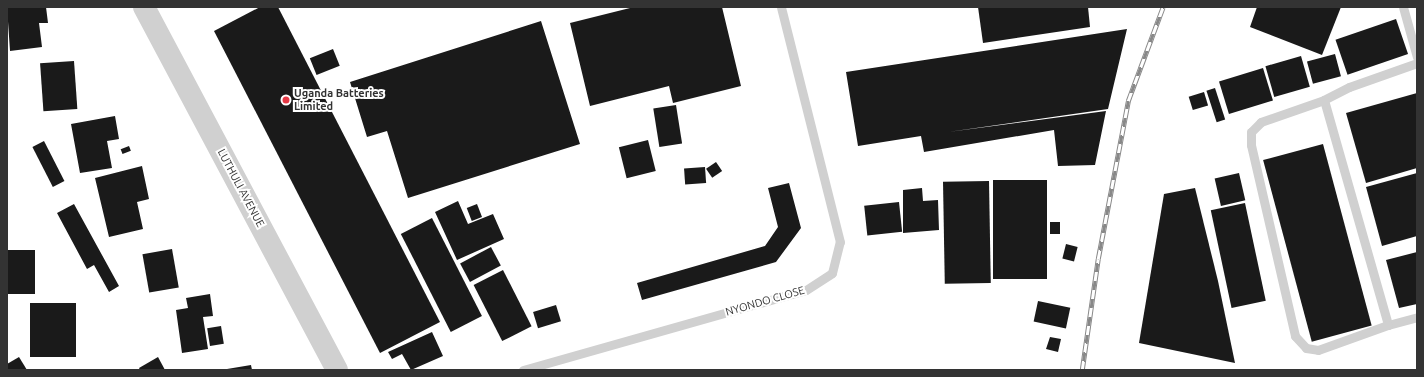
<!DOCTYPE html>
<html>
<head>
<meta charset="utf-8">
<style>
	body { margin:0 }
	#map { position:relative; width:1424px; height:377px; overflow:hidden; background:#fff; font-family:Ubuntu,sans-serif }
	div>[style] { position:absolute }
	.building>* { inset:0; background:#1a1a1a; transform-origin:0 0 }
	.service>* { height:9px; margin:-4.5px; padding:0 4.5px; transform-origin:4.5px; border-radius:4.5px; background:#d0d0d0 }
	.tertiary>* { height:22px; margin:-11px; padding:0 11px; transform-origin:11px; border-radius:11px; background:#d0d0d0 }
	.rail>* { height:4.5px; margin-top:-2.25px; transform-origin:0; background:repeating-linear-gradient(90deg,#fff 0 9px,#888 0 18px); box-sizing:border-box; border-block:1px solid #888 }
	.dots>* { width:11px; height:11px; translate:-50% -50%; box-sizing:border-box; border:2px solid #fff; border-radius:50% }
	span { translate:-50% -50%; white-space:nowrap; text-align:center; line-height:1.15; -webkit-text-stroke:4px #fff; paint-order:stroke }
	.poi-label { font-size:11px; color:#333; font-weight:700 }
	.left { translate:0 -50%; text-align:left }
	.street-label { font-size:11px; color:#333 }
	.frame { position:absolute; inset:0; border:8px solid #333; pointer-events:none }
</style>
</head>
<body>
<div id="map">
	<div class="building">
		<i style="clip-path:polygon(7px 7px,46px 7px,48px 23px,39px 23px,42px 47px,10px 51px)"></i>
		<i style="clip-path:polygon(260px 7px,278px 7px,440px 322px,380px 353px,214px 31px)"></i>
		<i style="clip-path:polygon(634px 7px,722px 7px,741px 86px,673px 103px,669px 86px,590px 106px,570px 23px)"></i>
		<i style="clip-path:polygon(978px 7px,1088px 7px,1090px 27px,983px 43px)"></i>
		<i style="clip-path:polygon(1257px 7px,1341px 7px,1322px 55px,1250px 27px)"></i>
		<i style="left:1396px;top:19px;width:37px;height:64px;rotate:71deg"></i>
		<i style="clip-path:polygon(541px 21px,580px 144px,408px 198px,387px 131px,367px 137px,350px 82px)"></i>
		<i style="clip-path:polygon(1127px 29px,1108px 109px,948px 132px,1106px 111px,1095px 165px,1058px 166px,1054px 130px,924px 152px,921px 136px,858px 146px,846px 72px)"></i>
		<i style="left:333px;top:49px;width:18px;height:25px;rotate:68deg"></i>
		<i style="left:1335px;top:54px;width:23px;height:29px;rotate:75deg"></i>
		<i style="left:1301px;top:56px;width:32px;height:37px;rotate:74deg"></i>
		<i style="left:74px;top:61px;width:48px;height:34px;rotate:86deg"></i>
		<i style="left:1263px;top:68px;width:34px;height:46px;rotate:73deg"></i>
		<i style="left:1215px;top:88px;width:33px;height:9px;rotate:72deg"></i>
		<i style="left:1204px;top:92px;width:14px;height:16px;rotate:73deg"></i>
		<i style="clip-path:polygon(1417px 93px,1417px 168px,1366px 183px,1346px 113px)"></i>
		<i style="left:676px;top:105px;width:39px;height:23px;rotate:81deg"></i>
		<i style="clip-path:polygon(115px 116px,119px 139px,107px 141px,112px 168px,80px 173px,71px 124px)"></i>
		<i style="left:648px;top:140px;width:32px;height:30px;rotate:76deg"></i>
		<i style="left:44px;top:141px;width:45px;height:13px;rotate:63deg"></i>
		<i style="left:1323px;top:144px;width:188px;height:62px;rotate:75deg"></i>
		<i style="left:129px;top:146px;width:5px;height:9px;rotate:68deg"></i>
		<i style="left:716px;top:162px;width:11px;height:12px;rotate:56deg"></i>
		<i style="clip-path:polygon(142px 166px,149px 199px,137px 202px,143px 229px,109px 237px,95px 178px)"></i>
		<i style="left:705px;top:167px;width:16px;height:21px;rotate:86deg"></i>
		<i style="left:1239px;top:173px;width:28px;height:25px;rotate:77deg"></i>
		<i style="clip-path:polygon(1417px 173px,1417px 236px,1382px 246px,1366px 187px)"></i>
		<i style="left:993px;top:180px;width:54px;height:99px"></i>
		<i style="left:989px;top:181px;width:102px;height:46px;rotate:89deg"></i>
		<i style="clip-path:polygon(789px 183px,801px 228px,776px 262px,642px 300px,637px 283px,765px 246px,778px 227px,768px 188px)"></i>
		<i style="clip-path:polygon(922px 188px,923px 201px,938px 200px,939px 230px,903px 233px,903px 190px)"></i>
		<i style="clip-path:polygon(1195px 188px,1218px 281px,1235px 363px,1139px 343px,1164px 194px)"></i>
		<i style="clip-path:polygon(458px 201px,468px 224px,493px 214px,504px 239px,457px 260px,435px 212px)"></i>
		<i style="left:899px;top:202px;width:30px;height:35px;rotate:84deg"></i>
		<i style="left:1245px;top:203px;width:100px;height:35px;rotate:78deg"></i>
		<i style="clip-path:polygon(74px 204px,119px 286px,109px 292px,94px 265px,87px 269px,57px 213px)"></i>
		<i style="left:477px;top:204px;width:14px;height:11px;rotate:69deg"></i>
		<i style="left:432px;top:218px;width:110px;height:35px;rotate:63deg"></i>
		<i style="left:1050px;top:222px;width:10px;height:12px"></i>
		<i style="left:1066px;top:244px;width:12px;height:15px;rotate:14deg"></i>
		<i style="left:491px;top:247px;width:21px;height:35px;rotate:62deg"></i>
		<i style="left:172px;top:249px;width:39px;height:30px;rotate:80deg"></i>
		<i style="left:7px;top:250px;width:28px;height:44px"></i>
		<i style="clip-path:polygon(1417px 252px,1417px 304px,1399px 308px,1386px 260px)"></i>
		<i style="left:503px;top:270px;width:63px;height:33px;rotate:63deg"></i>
		<i style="clip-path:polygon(210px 294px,213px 316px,203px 317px,208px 349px,182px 353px,176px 310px,188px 308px,186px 298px)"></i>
		<i style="left:1038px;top:301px;width:33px;height:21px;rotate:12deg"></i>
		<i style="left:76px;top:303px;width:54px;height:46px;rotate:90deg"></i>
		<i style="left:556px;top:305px;width:17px;height:24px;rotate:73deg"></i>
		<i style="left:221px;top:326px;width:18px;height:14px;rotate:81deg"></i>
		<i style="clip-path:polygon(432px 332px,443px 356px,411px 370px,402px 354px,392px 359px,388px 352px)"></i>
		<i style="clip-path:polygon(1050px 337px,1061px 339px,1058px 352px,1046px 349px)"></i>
		<i style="clip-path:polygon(19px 357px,27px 370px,7px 370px,7px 364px)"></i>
		<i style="clip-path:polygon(158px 357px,165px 370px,140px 370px,139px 368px)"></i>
		<i style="clip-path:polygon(251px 365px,252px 370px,228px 370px,227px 369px)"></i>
	</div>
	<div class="service">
		<i style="left:1403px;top:7px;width:52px;rotate:74.4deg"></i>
		<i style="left:1417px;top:63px;width:72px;rotate:160.6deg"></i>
		<i style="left:1349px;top:87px;width:28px;rotate:153deg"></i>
		<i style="left:1324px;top:100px;width:234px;rotate:74.1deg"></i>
		<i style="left:1388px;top:325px;width:30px;rotate:-15deg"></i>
		<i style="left:1324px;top:100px;width:67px;rotate:160.8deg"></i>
		<i style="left:1261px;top:122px;width:14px;rotate:135deg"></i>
		<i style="left:1251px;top:132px;width:13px;rotate:90deg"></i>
		<i style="left:1251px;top:145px;width:196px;rotate:77deg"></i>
		<i style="left:1295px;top:336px;width:16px;rotate:47deg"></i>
		<i style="left:1306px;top:348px;width:12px;rotate:9deg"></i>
		<i style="left:1318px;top:350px;width:74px;rotate:-19.7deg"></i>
		<i style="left:523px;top:370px;width:294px;rotate:-15.8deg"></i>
		<i style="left:806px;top:290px;width:31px;rotate:-33deg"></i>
		<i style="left:832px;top:273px;width:32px;rotate:-76deg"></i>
		<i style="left:840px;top:242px;width:242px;rotate:-104.1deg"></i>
	</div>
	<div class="tertiary">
		<i style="left:144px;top:7px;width:411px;rotate:62deg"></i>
	</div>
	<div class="rail">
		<i style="left:1082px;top:370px;width:112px;rotate:-81.8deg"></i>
		<i style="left:1098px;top:259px;width:161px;rotate:-79.2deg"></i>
		<i style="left:1128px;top:101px;width:100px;rotate:-69.6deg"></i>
	</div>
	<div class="dots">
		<i style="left:286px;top:100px;background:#e63946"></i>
	</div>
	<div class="poi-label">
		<span class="left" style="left:294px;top:100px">Uganda Batteries<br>Limited</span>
	</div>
	<div class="street-label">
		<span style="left:241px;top:188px;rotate:62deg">LUTHULI AVENUE</span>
		<span style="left:765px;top:301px;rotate:-16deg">NYONDO CLOSE</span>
	</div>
	<div class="frame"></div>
</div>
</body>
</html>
